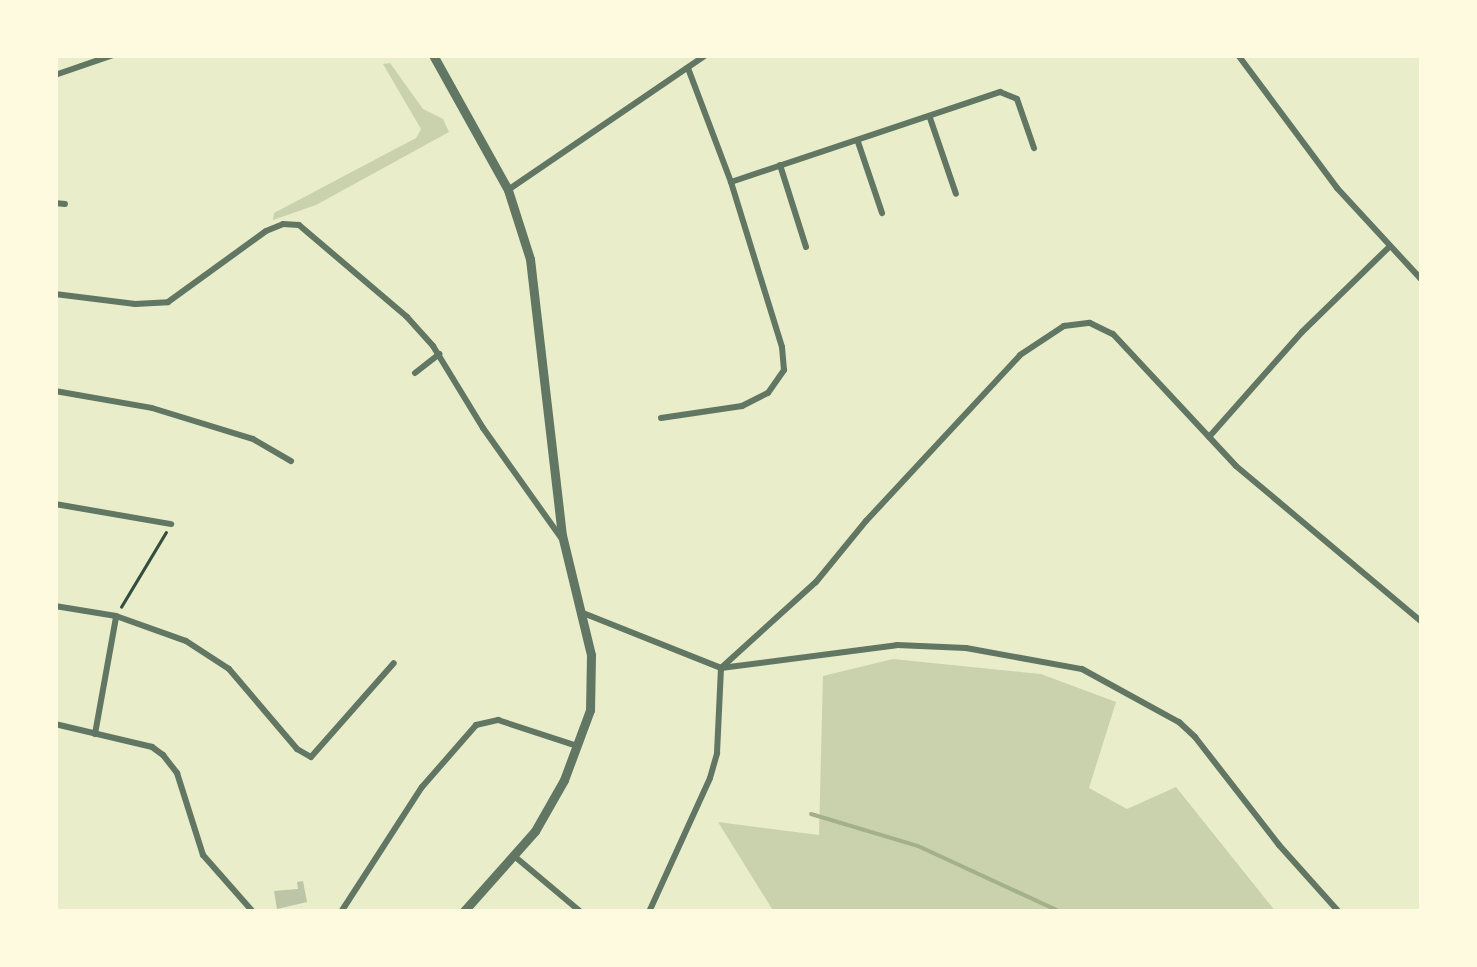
<!DOCTYPE html>
<style>
body{margin:0}
#map{position:relative;width:1477px;height:967px;overflow:hidden;background:#e9edc9;font-family:"Titillium Web",sans-serif}
div>[style]{position:absolute}
.green>*{inset:0;background:#cad2ad}
.stream>*{height:4px;margin:-2px;padding:0 2px;transform-origin:2px;border-radius:2px;background:#a3b18a}
.building>*{inset:0;background:#bcc5a7}
.path>*{height:2.5px;margin:-1.25px;padding:0 1.25px;transform-origin:1.25px;border-radius:1.25px;background:#344e41}
.minor>*{height:6px;margin:-3px;padding:0 3px;transform-origin:3px;border-radius:3px;background:#617663}
.tertiary>*{height:9px;margin:-4.5px;padding:0 4.5px;transform-origin:4.5px;border-radius:4.5px;background:#617663}
span{translate:-50% -50%;white-space:nowrap;text-align:center;line-height:1.15;-webkit-text-stroke:10px #fefae0;paint-order:stroke}
.frame{position:absolute;inset:0;border:58px solid #fefae0;pointer-events:none}
</style>
<div id="map">
<div class="green">
<i style="clip-path:polygon(390px 63px,423px 109px,443px 119px,449px 132px,316px 205px,273px 220px,274px 213px,416px 138px,421px 129px,383px 64px)"></i>
<i style="clip-path:polygon(893px 659px,1041px 674px,1116px 702px,1089px 788px,1127px 809px,1176px 787px,1276px 912px,774px 912px,718px 822px,819px 835px,823px 676px)"></i>
</div>
<div class="stream">
<i style="left:811px;top:814px;width:112px;rotate:16.7deg"></i>
<i style="left:918px;top:846px;width:157px;rotate:24.8deg"></i>
</div>
<div class="building">
<i style="clip-path:polygon(303px 881px,307px 902px,277px 909px,274px 891px,298px 889px,297px 882px)"></i>
</div>
<div class="path">
<i style="left:121px;top:607px;width:87px;rotate:-59deg"></i>
</div>
<div class="minor">
<i style="left:1238px;top:55px;width:166px;rotate:53.3deg"></i>
<i style="left:1337px;top:188px;width:125px;rotate:47.3deg"></i>
<i style="left:55px;top:75px;width:61px;rotate:-19deg"></i>
<i style="left:930px;top:118px;width:80px;rotate:71.1deg"></i>
<i style="left:858px;top:142px;width:75px;rotate:71.3deg"></i>
<i style="left:780px;top:165px;width:86px;rotate:72.4deg"></i>
<i style="left:731px;top:182px;width:284px;rotate:-18.5deg"></i>
<i style="left:1000px;top:92px;width:18px;rotate:22deg"></i>
<i style="left:1017px;top:99px;width:52px;rotate:70.9deg"></i>
<i style="left:508px;top:190px;width:240px;rotate:-34.3deg"></i>
<i style="left:55px;top:203px;width:10px;rotate:6deg"></i>
<i style="left:55px;top:294px;width:81px;rotate:7.1deg"></i>
<i style="left:135px;top:304px;width:33px;rotate:-3deg"></i>
<i style="left:168px;top:302px;width:121px;rotate:-35.9deg"></i>
<i style="left:266px;top:231px;width:18px;rotate:-22deg"></i>
<i style="left:283px;top:224px;width:16px;rotate:4deg"></i>
<i style="left:299px;top:225px;width:142px;rotate:40.4deg"></i>
<i style="left:407px;top:317px;width:39px;rotate:48deg"></i>
<i style="left:433px;top:346px;width:96px;rotate:58.6deg"></i>
<i style="left:483px;top:428px;width:136px;rotate:54.6deg"></i>
<i style="left:415px;top:373px;width:31px;rotate:-38deg"></i>
<i style="left:55px;top:391px;width:98px;rotate:9.9deg"></i>
<i style="left:152px;top:408px;width:106px;rotate:17.1deg"></i>
<i style="left:253px;top:439px;width:44px;rotate:30.1deg"></i>
<i style="left:661px;top:418px;width:82px;rotate:-8.4deg"></i>
<i style="left:742px;top:406px;width:29px;rotate:-27deg"></i>
<i style="left:768px;top:393px;width:28px;rotate:-55deg"></i>
<i style="left:784px;top:370px;width:23px;rotate:-95deg"></i>
<i style="left:782px;top:347px;width:173px;rotate:-107.2deg"></i>
<i style="left:731px;top:182px;width:122px;rotate:-110.7deg"></i>
<i style="left:1209px;top:437px;width:140px;rotate:-48.5deg"></i>
<i style="left:1302px;top:332px;width:122px;rotate:-44.3deg"></i>
<i style="left:55px;top:504px;width:118px;rotate:9.8deg"></i>
<i style="left:55px;top:606px;width:62px;rotate:9.3deg"></i>
<i style="left:116px;top:616px;width:74px;rotate:19.7deg"></i>
<i style="left:186px;top:641px;width:51px;rotate:33.1deg"></i>
<i style="left:229px;top:669px;width:105px;rotate:49.6deg"></i>
<i style="left:297px;top:749px;width:16px;rotate:30deg"></i>
<i style="left:311px;top:757px;width:125px;rotate:-48.6deg"></i>
<i style="left:583px;top:613px;width:149px;rotate:21.7deg"></i>
<i style="left:721px;top:668px;width:177px;rotate:-7.4deg"></i>
<i style="left:897px;top:645px;width:69px;rotate:2.5deg"></i>
<i style="left:966px;top:648px;width:118px;rotate:10.3deg"></i>
<i style="left:1082px;top:669px;width:111px;rotate:28.7deg"></i>
<i style="left:1179px;top:722px;width:22px;rotate:43deg"></i>
<i style="left:1195px;top:737px;width:137px;rotate:52.1deg"></i>
<i style="left:1279px;top:845px;width:90px;rotate:48.2deg"></i>
<i style="left:55px;top:724px;width:100px;rotate:13.3deg"></i>
<i style="left:152px;top:747px;width:14px;rotate:36deg"></i>
<i style="left:163px;top:755px;width:23px;rotate:52deg"></i>
<i style="left:177px;top:773px;width:86px;rotate:72.4deg"></i>
<i style="left:203px;top:855px;width:76px;rotate:48.7deg"></i>
<i style="left:95px;top:734px;width:119px;rotate:-79.8deg"></i>
<i style="left:513px;top:855px;width:89px;rotate:40deg"></i>
<i style="left:341px;top:912px;width:149px;rotate:-57.1deg"></i>
<i style="left:422px;top:787px;width:82px;rotate:-48.9deg"></i>
<i style="left:476px;top:725px;width:23px;rotate:-13deg"></i>
<i style="left:498px;top:720px;width:83px;rotate:18.2deg"></i>
<i style="left:649px;top:912px;width:147px;rotate:-65.5deg"></i>
<i style="left:710px;top:778px;width:26px;rotate:-74deg"></i>
<i style="left:717px;top:753px;width:85px;rotate:-87.3deg"></i>
<i style="left:721px;top:668px;width:128px;rotate:-42.2deg"></i>
<i style="left:816px;top:582px;width:79px;rotate:-50.7deg"></i>
<i style="left:866px;top:521px;width:226px;rotate:-47.1deg"></i>
<i style="left:1020px;top:355px;width:53px;rotate:-33.4deg"></i>
<i style="left:1064px;top:326px;width:26px;rotate:-7deg"></i>
<i style="left:1090px;top:323px;width:25px;rotate:26deg"></i>
<i style="left:1113px;top:334px;width:180px;rotate:47deg"></i>
<i style="left:1236px;top:466px;width:243px;rotate:40deg"></i>
</div>
<div class="tertiary">
<i style="left:433px;top:55px;width:154px;rotate:60.9deg"></i>
<i style="left:508px;top:190px;width:72px;rotate:72.3deg"></i>
<i style="left:530px;top:259px;width:278px;rotate:83.4deg"></i>
<i style="left:562px;top:535px;width:123px;rotate:76.4deg"></i>
<i style="left:591px;top:655px;width:55px;rotate:91deg"></i>
<i style="left:590px;top:710px;width:75px;rotate:110.4deg"></i>
<i style="left:564px;top:780px;width:59px;rotate:119.6deg"></i>
<i style="left:535px;top:831px;width:108px;rotate:131.6deg"></i>
</div>
<div class="frame"></div>
</div>
